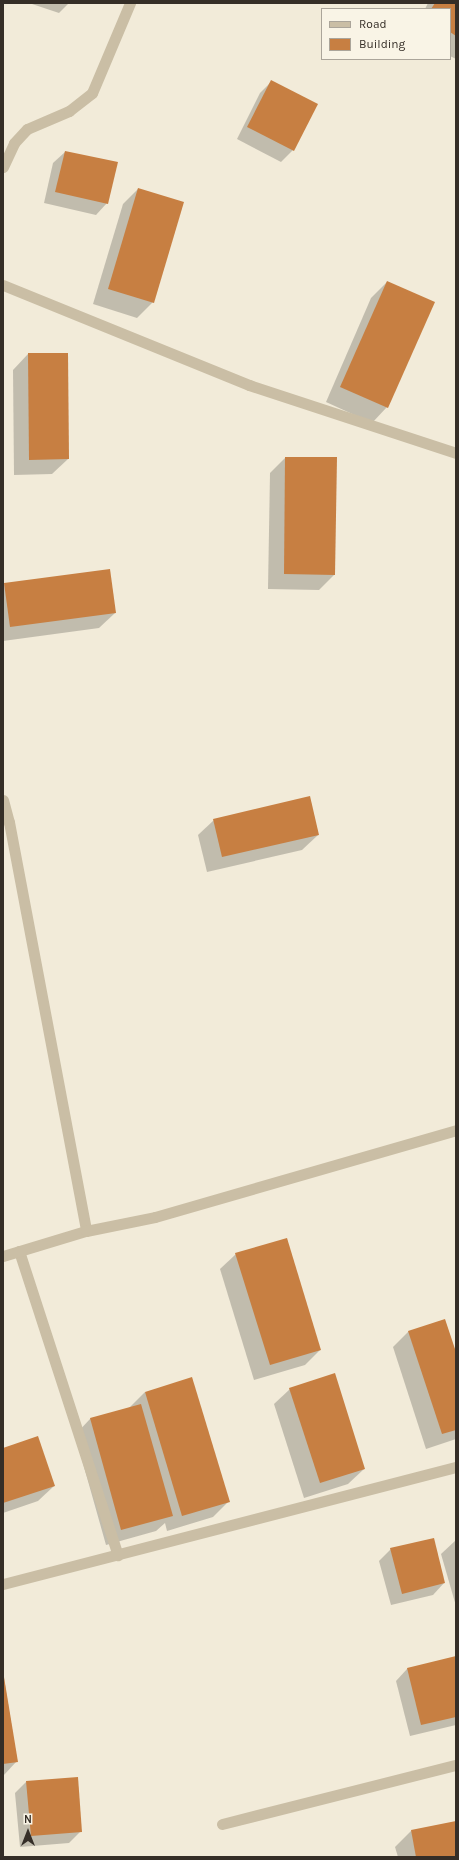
<!DOCTYPE html>
<style>
body{margin:0}
#map{position:relative;width:459px;height:1860px;overflow:hidden;background:#f2ebd9;font-family:Karla,sans-serif}
div>[style]{position:absolute}
.shadow>*{inset:0;background:#0003}
.building>*{inset:0;background:#c77f42}
.minor>*{height:11px;margin:-5.5px;padding:0 5.5px;transform-origin:5.5px;border-radius:5.5px;background:#cabea5}
span{translate:-50% -50%;white-space:nowrap;text-align:center;line-height:1.15;-webkit-text-stroke:3.5px #f9f4e6;paint-order:stroke}
.frame{position:absolute;inset:0;border:4px solid #352e27;pointer-events:none}
.legend{position:absolute;left:321px;top:8px;width:130px;height:52px;box-sizing:border-box;background:#f9f4e6;border:1px solid #aba59a;margin:0;padding:5px 7px;list-style:none;font-size:12px;color:#352e27}
.legend li{display:flex;align-items:center;gap:8px;height:20px}
.legend b{width:20px;border:1px solid #aba59a}
.north{position:absolute;left:8px;top:1812px;width:40px;height:40px;-webkit-text-stroke:3px #f9f4e6;paint-order:stroke;rotate:0deg;font-size:11px;font-weight:700;line-height:16px;text-align:center;color:#352e27}
.north::after{content:'';display:block;margin:auto;width:14px;height:18px;background:#352e27;clip-path:polygon(50% 0,100% 100%,50% 72%,0 100%)}
</style>
<div id="map">
<div class="shadow">
<i style="clip-path:polygon(29px 3px,69px 3px,59px 13px)"></i>
<i style="clip-path:polygon(428px 3px,456px 3px,456px 59px,450px 56px,450px 9px,425px 9px)"></i>
<i style="clip-path:polygon(271px 82px,316px 105px,293px 150px,281px 162px,237px 139px,260px 93px)"></i>
<i style="clip-path:polygon(65px 152px,107px 203px,96px 215px,44px 203px,53px 163px)"></i>
<i style="clip-path:polygon(138px 189px,153px 302px,137px 318px,93px 304px,123px 204px)"></i>
<i style="clip-path:polygon(387px 282px,387px 407px,372px 423px,326px 402px,371px 298px)"></i>
<i style="clip-path:polygon(28px 354px,68px 459px,52px 474px,14px 475px,13px 370px)"></i>
<i style="clip-path:polygon(285px 458px,334px 575px,319px 590px,268px 589px,270px 473px)"></i>
<i style="clip-path:polygon(5px 584px,115px 613px,99px 628px,3px 641px,3px 586px)"></i>
<i style="clip-path:polygon(214px 820px,318px 835px,302px 850px,207px 872px,198px 835px)"></i>
<i style="clip-path:polygon(236px 1254px,320px 1350px,305px 1365px,254px 1380px,220px 1269px)"></i>
<i style="clip-path:polygon(444px 1320px,456px 1355px,456px 1439px,426px 1449px,393px 1347px,408px 1332px)"></i>
<i style="clip-path:polygon(290px 1389px,364px 1469px,348px 1484px,304px 1498px,274px 1404px)"></i>
<i style="clip-path:polygon(145px 1392px,229px 1501px,213px 1517px,167px 1531px,165px 1523px,156px 1531px,106px 1545px,75px 1435px,90px 1419px,129px 1408px)"></i>
<i style="clip-path:polygon(3px 1449px,54px 1486px,38px 1501px,3px 1513px)"></i>
<i style="clip-path:polygon(456px 1540px,456px 1606px,441px 1554px)"></i>
<i style="clip-path:polygon(391px 1549px,444px 1583px,433px 1595px,391px 1605px,379px 1561px)"></i>
<i style="clip-path:polygon(456px 1657px,456px 1725px,410px 1736px,396px 1681px,407px 1669px)"></i>
<i style="clip-path:polygon(3px 1672px,17px 1761px,3px 1776px)"></i>
<i style="clip-path:polygon(26px 1782px,81px 1831px,69px 1843px,20px 1847px,15px 1793px)"></i>
<i style="clip-path:polygon(456px 1822px,456px 1857px,398px 1857px,395px 1847px,411px 1831px)"></i>
</div>
<div class="building">
<i style="clip-path:polygon(435px 3px,456px 3px,456px 36px,450px 32px,450px 9px,431px 9px)"></i>
<i style="clip-path:polygon(271px 80px,318px 104px,294px 151px,247px 127px)"></i>
<i style="clip-path:polygon(65px 151px,118px 162px,108px 204px,55px 192px)"></i>
<i style="clip-path:polygon(138px 188px,184px 202px,154px 303px,108px 289px)"></i>
<i style="clip-path:polygon(387px 281px,435px 302px,388px 408px,340px 387px)"></i>
<i style="clip-path:polygon(28px 353px,68px 353px,69px 459px,29px 460px)"></i>
<i style="clip-path:polygon(285px 457px,337px 457px,335px 575px,284px 574px)"></i>
<i style="clip-path:polygon(110px 569px,116px 613px,10px 627px,4px 583px)"></i>
<i style="clip-path:polygon(310px 796px,319px 835px,222px 857px,213px 819px)"></i>
<i style="clip-path:polygon(287px 1238px,321px 1350px,270px 1365px,235px 1253px)"></i>
<i style="clip-path:polygon(445px 1319px,456px 1352px,456px 1430px,442px 1434px,408px 1331px)"></i>
<i style="clip-path:polygon(335px 1373px,365px 1469px,320px 1483px,289px 1388px)"></i>
<i style="clip-path:polygon(192px 1377px,230px 1502px,182px 1516px,145px 1392px)"></i>
<i style="clip-path:polygon(141px 1404px,173px 1516px,121px 1530px,90px 1418px)"></i>
<i style="clip-path:polygon(38px 1436px,55px 1486px,3px 1503px,3px 1448px)"></i>
<i style="clip-path:polygon(434px 1538px,445px 1583px,402px 1594px,390px 1548px)"></i>
<i style="clip-path:polygon(456px 1656px,456px 1717px,421px 1725px,407px 1668px)"></i>
<i style="clip-path:polygon(3px 1671px,18px 1762px,3px 1764px)"></i>
<i style="clip-path:polygon(78px 1777px,82px 1832px,31px 1836px,26px 1781px)"></i>
<i style="clip-path:polygon(456px 1821px,456px 1857px,416px 1857px,411px 1830px)"></i>
</div>
<div class="minor">
<i style="left:3px;top:167px;width:26px;rotate:-65deg"></i>
<i style="left:14px;top:143px;width:19px;rotate:-47deg"></i>
<i style="left:27px;top:129px;width:46px;rotate:-23.2deg"></i>
<i style="left:69px;top:111px;width:29px;rotate:-38deg"></i>
<i style="left:92px;top:93px;width:98px;rotate:-67.1deg"></i>
<i style="left:3px;top:285px;width:266px;rotate:22.1deg"></i>
<i style="left:249px;top:385px;width:218px;rotate:18.2deg"></i>
<i style="left:3px;top:800px;width:23px;rotate:75deg"></i>
<i style="left:9px;top:822px;width:416px;rotate:79.3deg"></i>
<i style="left:19px;top:1251px;width:320px;rotate:72deg"></i>
<i style="left:3px;top:1256px;width:87px;rotate:-16.8deg"></i>
<i style="left:86px;top:1231px;width:70px;rotate:-11.5deg"></i>
<i style="left:155px;top:1217px;width:313px;rotate:-16.1deg"></i>
<i style="left:3px;top:1584px;width:468px;rotate:-14.5deg"></i>
<i style="left:222px;top:1824px;width:241px;rotate:-14.2deg"></i>
</div>
<div class="frame"></div>
<ul class="legend">
<li><b style="height:5px;background:#cabea5"></b>Road</li>
<li><b style="height:11px;background:#c77f42"></b>Building</li>
</ul>
<div class="north">N</div>
</div>
